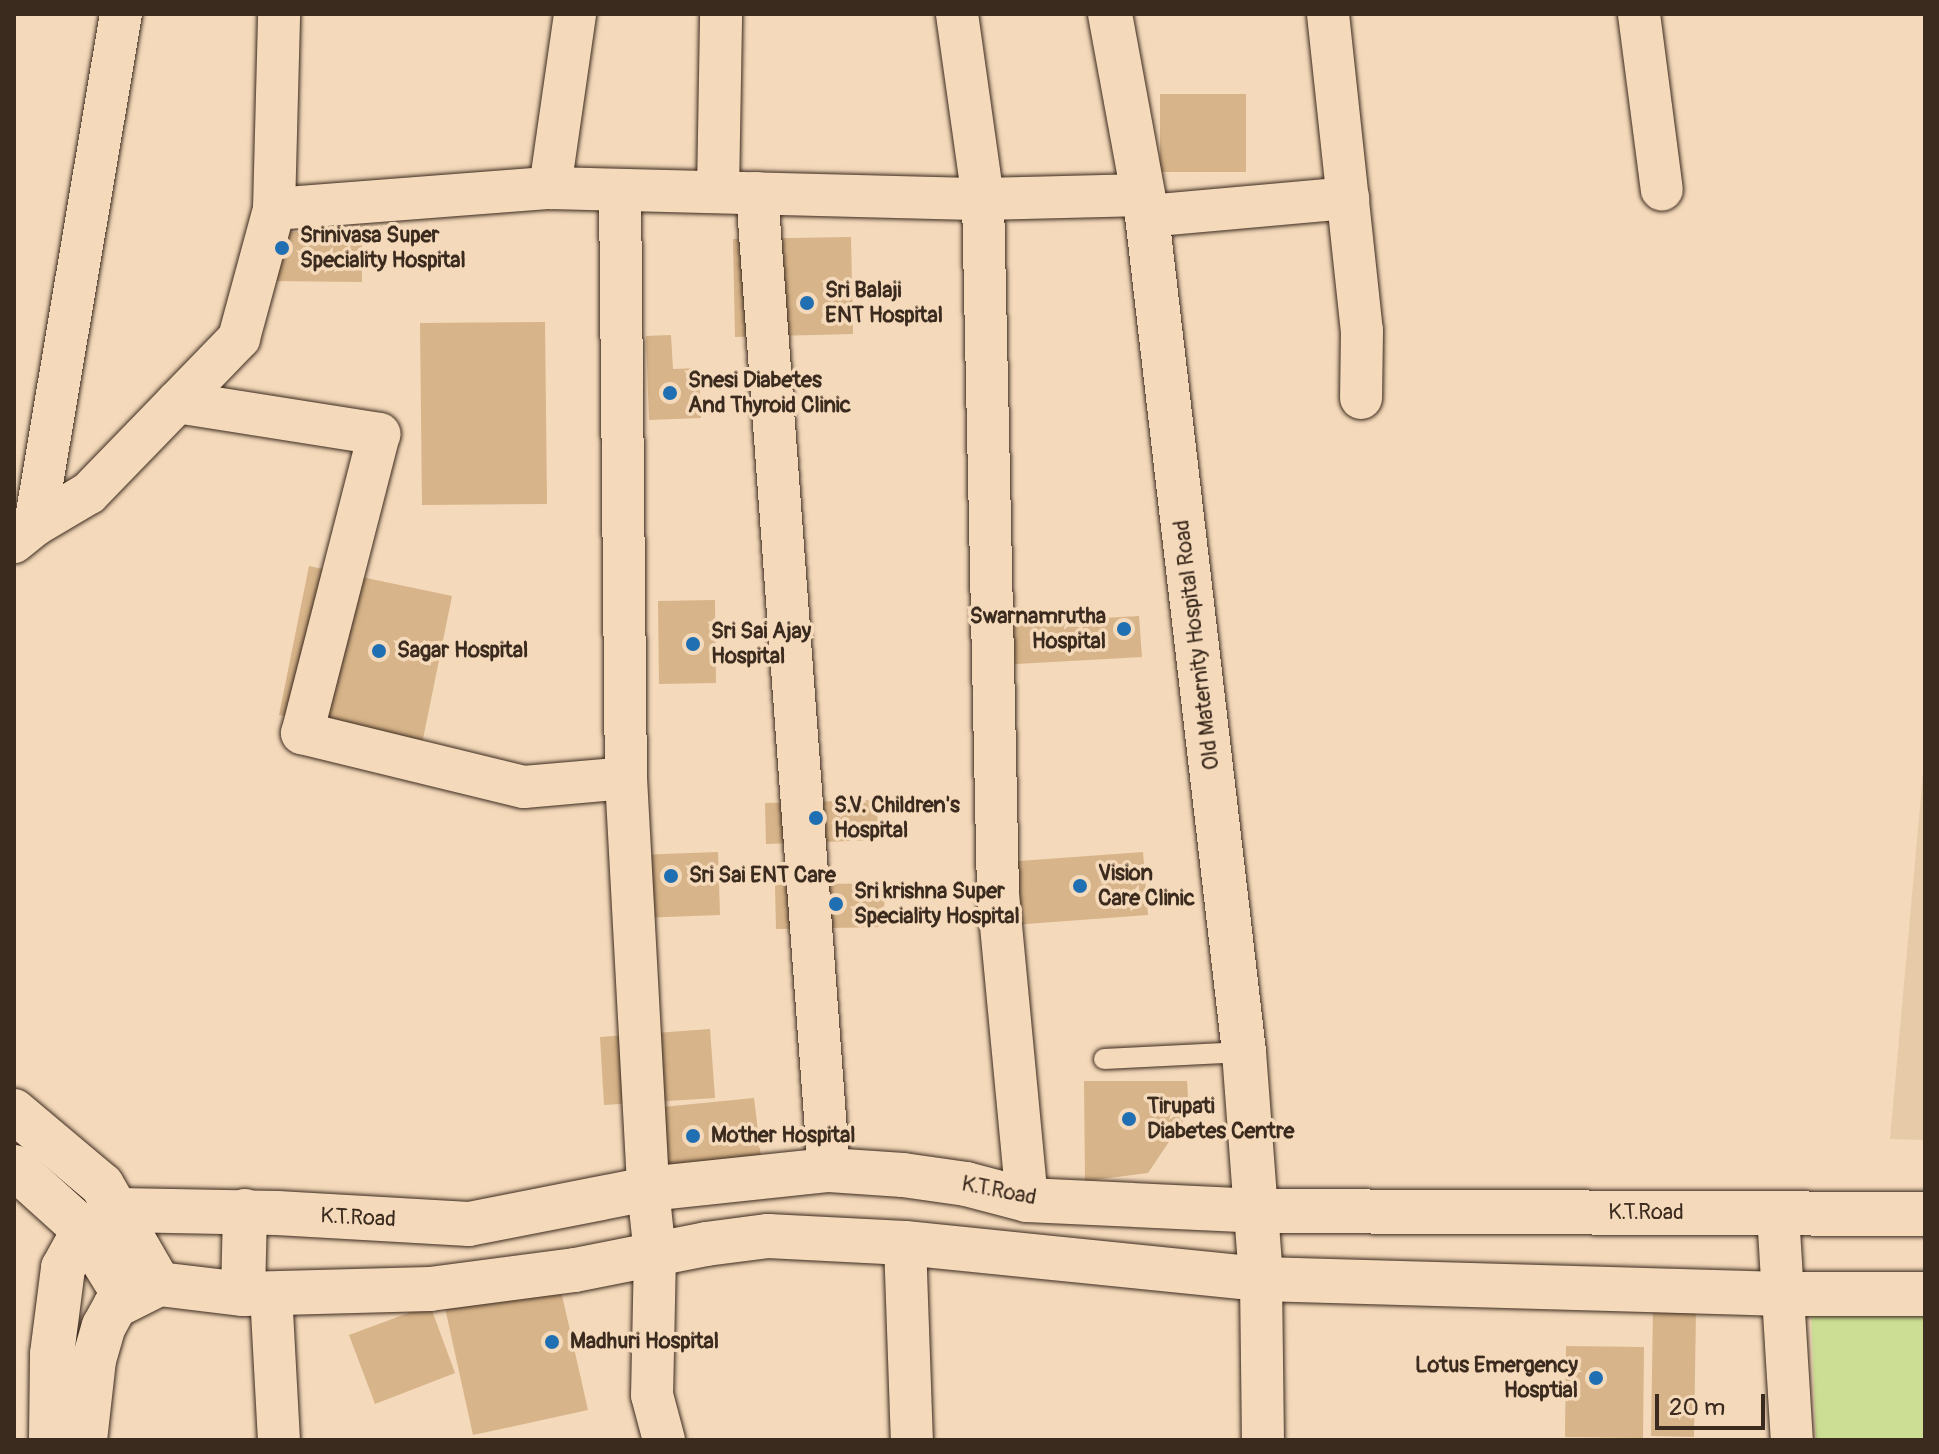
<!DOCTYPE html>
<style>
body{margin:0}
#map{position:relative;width:1939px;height:1454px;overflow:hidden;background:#f4d9ba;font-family:Pangolin,sans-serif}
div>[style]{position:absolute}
.built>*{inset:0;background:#e7cba8}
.green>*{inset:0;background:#cbde93}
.building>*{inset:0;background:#d7b489}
.roads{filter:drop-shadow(0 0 2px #3b2a1e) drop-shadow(0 0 2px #3b2a1e)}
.lane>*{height:20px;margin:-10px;padding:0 10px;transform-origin:10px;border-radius:10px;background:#f4d9ba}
.street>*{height:42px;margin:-21px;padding:0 21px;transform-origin:21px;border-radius:21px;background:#f4d9ba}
.secondary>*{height:44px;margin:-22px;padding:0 22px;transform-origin:22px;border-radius:22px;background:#f4d9ba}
.dots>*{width:22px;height:22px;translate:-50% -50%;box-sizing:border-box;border:4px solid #f4d9ba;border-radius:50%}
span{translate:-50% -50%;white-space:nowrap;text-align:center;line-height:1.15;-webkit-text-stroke:7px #f4d9ba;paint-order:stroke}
.poi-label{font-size:22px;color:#3b2a1e;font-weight:700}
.left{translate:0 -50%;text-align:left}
.right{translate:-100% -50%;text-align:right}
.street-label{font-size:22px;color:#3b2a1e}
.frame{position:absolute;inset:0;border:16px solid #3b2a1e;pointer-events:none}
.scale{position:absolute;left:1655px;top:1394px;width:110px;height:36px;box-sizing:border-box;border:4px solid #3b2a1e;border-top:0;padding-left:10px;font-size:24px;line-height:28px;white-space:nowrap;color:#3b2a1e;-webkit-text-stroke:6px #f4d9ba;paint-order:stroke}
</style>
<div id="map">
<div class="built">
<i style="clip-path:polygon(1925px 751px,1925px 1140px,1890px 1139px)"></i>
</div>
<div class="green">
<i style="clip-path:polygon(1811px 1314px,1925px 1314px,1925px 1440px,1816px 1440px)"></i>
</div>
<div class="building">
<i style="clip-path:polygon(1160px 94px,1246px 94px,1246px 172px,1160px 172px)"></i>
<i style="clip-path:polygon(269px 232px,362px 233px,362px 282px,268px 281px)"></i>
<i style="clip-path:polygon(851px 237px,853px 334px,735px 337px,733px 239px)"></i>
<i style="clip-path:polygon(545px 322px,547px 504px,422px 505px,420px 323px)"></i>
<i style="clip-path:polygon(671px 335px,673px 369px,699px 368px,701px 418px,649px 420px,646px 336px)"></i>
<i style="clip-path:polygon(309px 566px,452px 596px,422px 744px,279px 715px)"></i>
<i style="clip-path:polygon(715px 600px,716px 683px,659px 684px,658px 601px)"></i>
<i style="clip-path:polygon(1139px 616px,1142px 657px,1015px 664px,1013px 623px)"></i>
<i style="clip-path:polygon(877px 800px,878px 840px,766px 844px,765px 803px)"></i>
<i style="clip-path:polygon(718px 852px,720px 915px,639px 918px,637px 855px)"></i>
<i style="clip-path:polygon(1143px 852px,1148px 915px,1011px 925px,1007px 862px)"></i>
<i style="clip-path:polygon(884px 883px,885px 927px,776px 929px,775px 885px)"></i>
<i style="clip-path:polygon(710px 1029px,715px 1098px,604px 1105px,600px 1037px)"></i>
<i style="clip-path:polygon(1084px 1081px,1187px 1081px,1189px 1112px,1148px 1173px,1085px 1181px)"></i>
<i style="clip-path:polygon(754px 1098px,761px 1156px,658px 1167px,652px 1108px)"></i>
<i style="clip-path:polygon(559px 1282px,588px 1410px,473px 1435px,445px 1308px)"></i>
<i style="clip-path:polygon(430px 1305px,455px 1373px,375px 1404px,349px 1335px)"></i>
<i style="clip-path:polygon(1653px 1308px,1696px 1309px,1694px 1437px,1651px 1436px)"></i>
<i style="clip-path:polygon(1566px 1346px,1644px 1347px,1643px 1438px,1565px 1437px)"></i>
</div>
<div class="roads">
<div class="lane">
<i style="left:1104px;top:1059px;width:140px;rotate:-2.9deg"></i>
</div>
<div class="street">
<i style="left:957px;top:14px;width:187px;rotate:82deg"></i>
<i style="left:983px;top:199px;width:695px;rotate:88.76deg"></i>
<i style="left:998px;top:894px;width:307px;rotate:84.6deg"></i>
<i style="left:1328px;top:14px;width:318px;rotate:83.9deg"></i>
<i style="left:1362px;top:330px;width:68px;rotate:90.8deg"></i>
<i style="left:1639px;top:14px;width:177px;rotate:82.6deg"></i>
<i style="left:550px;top:188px;width:176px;rotate:-81.8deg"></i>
<i style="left:620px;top:190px;width:588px;rotate:89.42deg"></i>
<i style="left:626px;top:778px;width:412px;rotate:86.9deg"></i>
<i style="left:648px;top:1189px;width:65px;rotate:83.9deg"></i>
<i style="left:655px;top:1254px;width:141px;rotate:91.2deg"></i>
<i style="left:652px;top:1395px;width:47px;rotate:75.1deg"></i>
<i style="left:718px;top:192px;width:178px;rotate:-89deg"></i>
<i style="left:757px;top:193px;width:980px;rotate:85.79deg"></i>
<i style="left:274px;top:209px;width:195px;rotate:-88.5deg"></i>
<i style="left:1147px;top:216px;width:202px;rotate:-5.1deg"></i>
<i style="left:177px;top:402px;width:205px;rotate:9deg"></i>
<i style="left:379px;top:434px;width:309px;rotate:104.4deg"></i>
<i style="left:302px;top:733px;width:228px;rotate:13.7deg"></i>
<i style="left:524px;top:787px;width:102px;rotate:-5deg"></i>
<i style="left:35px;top:525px;width:518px;rotate:-80.45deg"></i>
<i style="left:14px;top:542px;width:27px;rotate:-39deg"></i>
<i style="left:35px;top:525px;width:63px;rotate:-30.7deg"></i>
<i style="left:89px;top:493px;width:216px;rotate:-45.9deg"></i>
<i style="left:239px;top:338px;width:134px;rotate:-74.8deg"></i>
<i style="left:274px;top:209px;width:277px;rotate:-4.4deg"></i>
<i style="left:550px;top:188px;width:433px;rotate:1.5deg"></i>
<i style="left:983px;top:199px;width:161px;rotate:-1.4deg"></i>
<i style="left:1778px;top:1214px;width:226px;rotate:86.5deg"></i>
<i style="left:905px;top:1243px;width:197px;rotate:88deg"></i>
<i style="left:1261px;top:1279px;width:161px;rotate:89.3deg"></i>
<i style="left:271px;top:1293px;width:147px;rotate:86.9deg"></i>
</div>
<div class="secondary">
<i style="left:1110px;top:14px;width:205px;rotate:79.6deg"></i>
<i style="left:1147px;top:216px;width:842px;rotate:83.38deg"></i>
<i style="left:1244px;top:1052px;width:228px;rotate:85.7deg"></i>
<i style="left:14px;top:1111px;width:115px;rotate:40.1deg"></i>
<i style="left:102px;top:1185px;width:114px;rotate:60.1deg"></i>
<i style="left:14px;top:1167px;width:94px;rotate:42deg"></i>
<i style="left:84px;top:1230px;width:80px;rotate:58.3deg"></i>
<i style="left:243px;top:1294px;width:83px;rotate:-88.6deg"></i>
<i style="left:51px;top:1440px;width:86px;rotate:-89.3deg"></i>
<i style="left:52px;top:1354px;width:87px;rotate:-82.7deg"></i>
<i style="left:63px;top:1268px;width:43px;rotate:-61.1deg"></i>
<i style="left:84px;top:1230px;width:40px;rotate:-29.7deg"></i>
<i style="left:119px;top:1210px;width:158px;rotate:1.1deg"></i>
<i style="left:277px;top:1213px;width:192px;rotate:3.3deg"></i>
<i style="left:469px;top:1224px;width:182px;rotate:-11.1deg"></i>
<i style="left:648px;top:1189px;width:182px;rotate:-6deg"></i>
<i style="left:829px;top:1170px;width:74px;rotate:3.9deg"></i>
<i style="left:903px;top:1175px;width:64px;rotate:8.1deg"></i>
<i style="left:966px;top:1184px;width:63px;rotate:14.7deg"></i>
<i style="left:1027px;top:1200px;width:231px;rotate:2.7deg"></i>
<i style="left:1258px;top:1211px;width:667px;rotate:0.26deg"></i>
<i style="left:85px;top:1440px;width:81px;rotate:-83.6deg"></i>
<i style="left:94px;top:1360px;width:35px;rotate:-74deg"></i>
<i style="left:104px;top:1326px;width:23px;rotate:-61deg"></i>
<i style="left:115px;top:1306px;width:49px;rotate:-26.6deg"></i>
<i style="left:159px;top:1284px;width:85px;rotate:6.8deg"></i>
<i style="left:243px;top:1294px;width:187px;rotate:-1.5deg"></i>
<i style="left:430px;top:1289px;width:146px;rotate:-7.5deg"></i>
<i style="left:575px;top:1270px;width:134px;rotate:-11.2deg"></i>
<i style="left:706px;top:1244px;width:63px;rotate:-7.4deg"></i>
<i style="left:768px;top:1236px;width:137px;rotate:2.9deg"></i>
<i style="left:905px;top:1243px;width:358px;rotate:5.8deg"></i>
<i style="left:1261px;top:1279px;width:522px;rotate:1.65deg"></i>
<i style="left:1783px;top:1294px;width:142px"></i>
</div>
</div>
<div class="dots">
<i style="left:282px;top:248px;background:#1f6fb2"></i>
<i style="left:807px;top:303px;background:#1f6fb2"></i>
<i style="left:670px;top:393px;background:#1f6fb2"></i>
<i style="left:1124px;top:629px;background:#1f6fb2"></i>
<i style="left:693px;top:644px;background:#1f6fb2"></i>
<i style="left:379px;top:651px;background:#1f6fb2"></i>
<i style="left:816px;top:818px;background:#1f6fb2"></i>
<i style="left:671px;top:876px;background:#1f6fb2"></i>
<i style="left:1080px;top:886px;background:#1f6fb2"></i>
<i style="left:836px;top:904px;background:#1f6fb2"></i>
<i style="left:1129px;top:1119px;background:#1f6fb2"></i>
<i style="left:693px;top:1136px;background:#1f6fb2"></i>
<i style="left:552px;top:1342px;background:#1f6fb2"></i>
<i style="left:1596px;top:1378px;background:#1f6fb2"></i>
</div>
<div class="poi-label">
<span class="left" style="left:300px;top:248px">Srinivasa Super<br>Speciality Hospital</span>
<span class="left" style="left:825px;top:303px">Sri Balaji<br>ENT Hospital</span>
<span class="left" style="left:688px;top:393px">Snesi Diabetes<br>And Thyroid Clinic</span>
<span class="right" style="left:1106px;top:629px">Swarnamrutha<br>Hospital</span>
<span class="left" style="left:711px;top:644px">Sri Sai Ajay<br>Hospital</span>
<span class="left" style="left:397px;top:651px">Sagar Hospital</span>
<span class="left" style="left:834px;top:818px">S.V. Children's<br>Hospital</span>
<span class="left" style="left:1098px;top:886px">Vision<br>Care Clinic</span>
<span class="left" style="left:689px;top:876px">Sri Sai ENT Care</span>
<span class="left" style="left:854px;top:904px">Sri krishna Super<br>Speciality Hospital</span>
<span class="left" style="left:1147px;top:1119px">Tirupati<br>Diabetes Centre</span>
<span class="left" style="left:711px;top:1136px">Mother Hospital</span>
<span class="left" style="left:570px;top:1342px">Madhuri Hospital</span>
<span class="right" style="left:1578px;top:1378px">Lotus Emergency<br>Hosptial</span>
</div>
<div class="street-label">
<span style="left:1197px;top:645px;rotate:-97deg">Old Maternity Hospital Road</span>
<span style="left:999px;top:1191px;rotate:11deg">K.T.Road</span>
<span style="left:1646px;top:1213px">K.T.Road</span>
<span style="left:358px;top:1218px;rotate:3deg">K.T.Road</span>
</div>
<div class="frame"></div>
<div class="scale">20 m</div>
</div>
